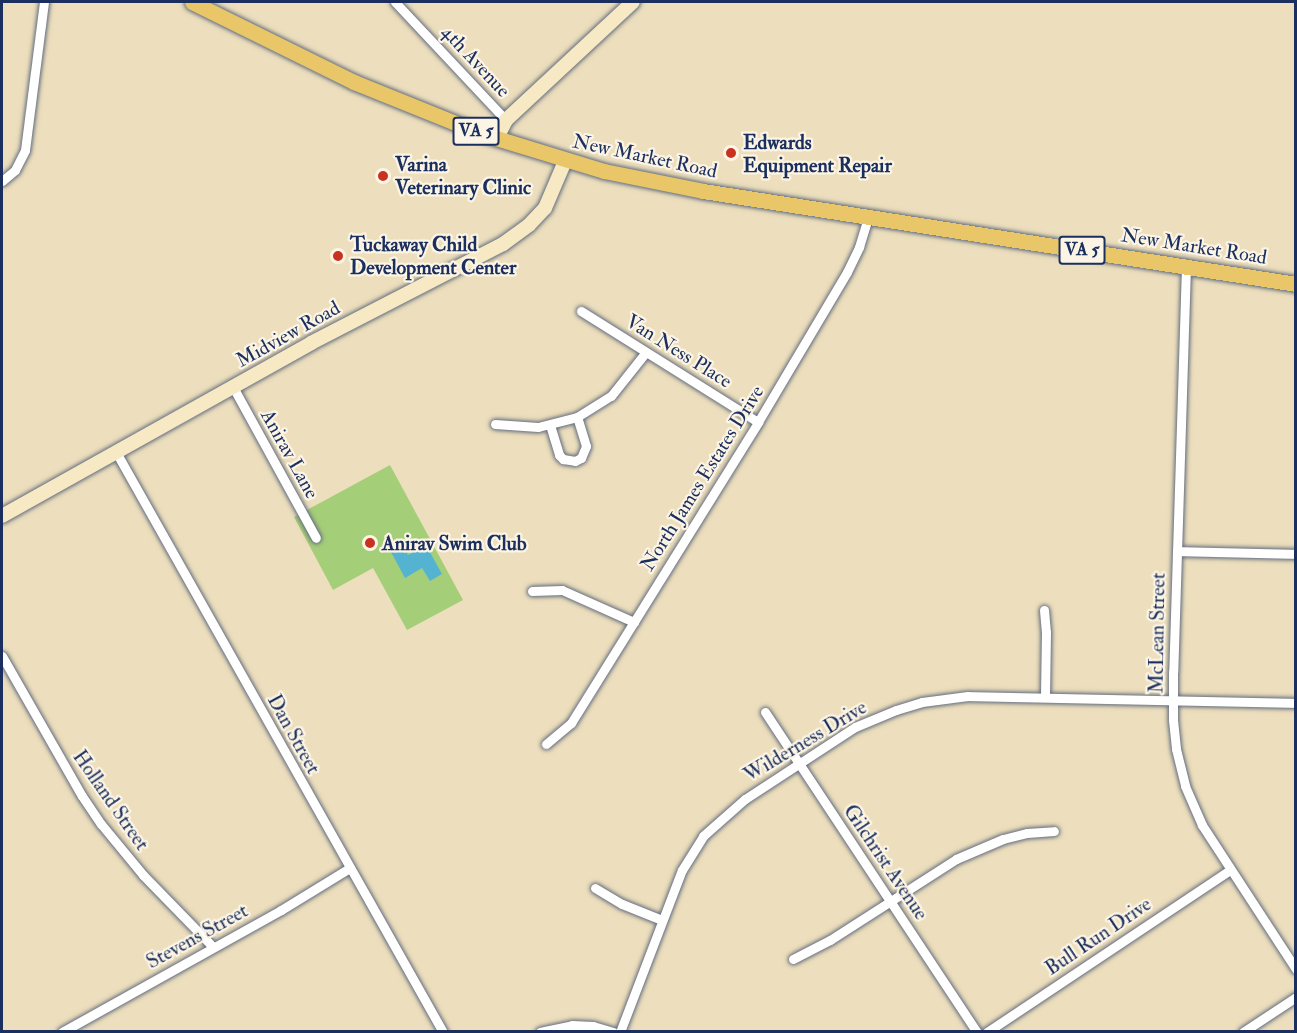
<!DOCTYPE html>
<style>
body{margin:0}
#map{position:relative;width:1297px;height:1033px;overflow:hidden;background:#eddfbd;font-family:"IM FELL Double Pica",serif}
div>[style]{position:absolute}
.green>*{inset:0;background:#a5ce79}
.water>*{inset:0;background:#53b3d1}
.roads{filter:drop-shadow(0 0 2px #646d7f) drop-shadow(0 0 2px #646d7f)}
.street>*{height:9px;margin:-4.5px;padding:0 4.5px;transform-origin:4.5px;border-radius:4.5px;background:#fff}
.secondary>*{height:14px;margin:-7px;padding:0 7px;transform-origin:7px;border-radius:7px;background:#f6e9c3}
.primary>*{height:15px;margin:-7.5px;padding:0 7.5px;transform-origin:7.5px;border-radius:7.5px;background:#e9c769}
.dots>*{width:16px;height:16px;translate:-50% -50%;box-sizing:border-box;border:3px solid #fcf5e5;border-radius:50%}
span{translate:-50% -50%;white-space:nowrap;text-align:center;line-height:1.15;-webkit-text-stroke:4.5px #fcf5e5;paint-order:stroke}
.shield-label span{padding:2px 4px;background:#fcf5e5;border:2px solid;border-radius:4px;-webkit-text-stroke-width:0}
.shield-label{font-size:18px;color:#1b2f5e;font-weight:700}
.street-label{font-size:20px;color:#1b2f5e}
.poi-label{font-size:20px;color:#1b2f5e;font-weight:700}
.left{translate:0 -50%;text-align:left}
.frame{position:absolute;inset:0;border:3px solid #1b2f5e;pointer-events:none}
</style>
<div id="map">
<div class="green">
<i style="clip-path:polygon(390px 465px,463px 600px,407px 630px,373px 568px,333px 590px,294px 517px)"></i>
</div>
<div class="water">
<i style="clip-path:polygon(426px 545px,442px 574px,430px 581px,422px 568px,405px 578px,391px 552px,403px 546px,408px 555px)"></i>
</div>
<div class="roads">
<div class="street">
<i style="left:395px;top:2px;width:162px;rotate:46.8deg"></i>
<i style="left:2px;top:181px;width:17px;rotate:-40deg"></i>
<i style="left:15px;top:170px;width:22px;rotate:-63deg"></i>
<i style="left:25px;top:150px;width:149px;rotate:-82.7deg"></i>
<i style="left:1186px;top:266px;width:406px;rotate:91.8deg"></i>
<i style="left:1173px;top:672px;width:48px;rotate:90deg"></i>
<i style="left:1173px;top:720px;width:29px;rotate:84deg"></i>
<i style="left:1176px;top:749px;width:38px;rotate:76deg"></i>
<i style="left:1185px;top:786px;width:43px;rotate:66.4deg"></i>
<i style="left:1202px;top:825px;width:172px;rotate:56.9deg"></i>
<i style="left:581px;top:311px;width:209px;rotate:32.1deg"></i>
<i style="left:233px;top:387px;width:172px;rotate:61.2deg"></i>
<i style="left:495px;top:424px;width:43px;rotate:4deg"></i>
<i style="left:538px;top:427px;width:40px;rotate:-14.4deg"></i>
<i style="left:577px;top:417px;width:40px;rotate:-32deg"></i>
<i style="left:611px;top:396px;width:56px;rotate:-51.5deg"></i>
<i style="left:550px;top:425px;width:31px;rotate:73deg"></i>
<i style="left:559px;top:455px;width:6px;rotate:45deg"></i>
<i style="left:563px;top:459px;width:12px;rotate:9deg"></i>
<i style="left:575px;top:461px;width:7px;rotate:-27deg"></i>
<i style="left:581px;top:458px;width:13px;rotate:-67deg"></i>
<i style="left:586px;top:446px;width:30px;rotate:-107deg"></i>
<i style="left:116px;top:452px;width:666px;rotate:60.59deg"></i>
<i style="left:1177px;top:551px;width:119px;rotate:1.4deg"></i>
<i style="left:532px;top:591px;width:30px;rotate:-2deg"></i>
<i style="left:562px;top:590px;width:79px;rotate:24deg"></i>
<i style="left:1044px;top:610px;width:22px;rotate:85deg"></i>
<i style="left:1046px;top:632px;width:64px;rotate:90.9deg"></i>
<i style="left:2px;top:656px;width:161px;rotate:60.3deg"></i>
<i style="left:82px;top:796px;width:34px;rotate:56deg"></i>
<i style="left:101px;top:824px;width:66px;rotate:50.5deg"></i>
<i style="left:143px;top:875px;width:100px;rotate:45.8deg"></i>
<i style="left:765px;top:712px;width:384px;rotate:56.5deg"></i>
<i style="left:546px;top:744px;width:33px;rotate:-40deg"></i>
<i style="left:571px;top:723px;width:354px;rotate:-58.1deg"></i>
<i style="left:758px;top:422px;width:174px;rotate:-59.3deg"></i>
<i style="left:847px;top:272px;width:28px;rotate:-64deg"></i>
<i style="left:859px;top:247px;width:31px;rotate:-73deg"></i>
<i style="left:595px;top:888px;width:31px;rotate:31deg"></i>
<i style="left:622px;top:904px;width:43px;rotate:21.8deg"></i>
<i style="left:793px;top:959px;width:42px;rotate:-27.2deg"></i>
<i style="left:830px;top:940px;width:150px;rotate:-32.7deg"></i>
<i style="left:956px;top:859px;width:51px;rotate:-23.1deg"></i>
<i style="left:1003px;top:839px;width:25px;rotate:-14deg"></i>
<i style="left:1027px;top:833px;width:27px;rotate:-4deg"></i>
<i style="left:62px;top:1032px;width:251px;rotate:-29.1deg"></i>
<i style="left:281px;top:910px;width:79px;rotate:-31.5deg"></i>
<i style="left:540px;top:1032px;width:33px;rotate:-12deg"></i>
<i style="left:572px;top:1025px;width:21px;rotate:3deg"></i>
<i style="left:593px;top:1026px;width:21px;rotate:17deg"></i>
<i style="left:620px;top:1032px;width:173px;rotate:-69.1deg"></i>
<i style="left:682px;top:870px;width:40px;rotate:-58deg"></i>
<i style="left:703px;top:836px;width:56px;rotate:-41.4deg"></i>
<i style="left:745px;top:799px;width:131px;rotate:-33.2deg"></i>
<i style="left:855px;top:727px;width:44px;rotate:-22.5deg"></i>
<i style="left:896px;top:710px;width:27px;rotate:-17deg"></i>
<i style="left:922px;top:702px;width:46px;rotate:-7.4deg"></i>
<i style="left:968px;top:696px;width:328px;rotate:1.2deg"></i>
<i style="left:987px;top:1032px;width:292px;rotate:-33.7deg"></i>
<i style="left:1243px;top:1032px;width:64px;rotate:-33.4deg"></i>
</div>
<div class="secondary">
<i style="left:497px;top:138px;width:20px;rotate:-63deg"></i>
<i style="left:506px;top:120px;width:173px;rotate:-42.9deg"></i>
<i style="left:2px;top:516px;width:354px;rotate:-29.2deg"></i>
<i style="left:311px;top:343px;width:216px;rotate:-27.3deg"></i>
<i style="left:503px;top:244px;width:32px;rotate:-36deg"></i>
<i style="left:529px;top:225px;width:23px;rotate:-47deg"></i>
<i style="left:545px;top:208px;width:51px;rotate:-66.9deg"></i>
</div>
<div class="primary">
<i style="left:192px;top:2px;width:181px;rotate:26.3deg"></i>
<i style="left:354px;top:82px;width:139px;rotate:22deg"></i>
<i style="left:483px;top:134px;width:127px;rotate:17deg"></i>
<i style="left:604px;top:171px;width:101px;rotate:11.4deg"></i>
<i style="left:703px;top:191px;width:600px;rotate:8.91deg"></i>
</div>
</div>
<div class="dots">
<i style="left:731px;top:153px;background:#c8321e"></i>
<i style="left:383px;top:176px;background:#c8321e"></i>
<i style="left:338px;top:256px;background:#c8321e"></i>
<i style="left:370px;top:543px;background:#c8321e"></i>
</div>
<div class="shield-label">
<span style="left:476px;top:131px">VA 5</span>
<span style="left:1082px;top:250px">VA 5</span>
</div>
<div class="street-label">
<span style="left:476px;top:61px;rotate:47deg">4th Avenue</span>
<span style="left:645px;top:156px;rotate:12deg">New Market Road</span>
<span style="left:1194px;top:246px;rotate:9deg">New Market Road</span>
<span style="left:288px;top:334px;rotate:-29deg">Midview Road</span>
<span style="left:679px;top:351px;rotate:32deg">Van Ness Place</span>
<span style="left:290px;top:454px;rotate:61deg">Anirav Lane</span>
<span style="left:702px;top:478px;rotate:-58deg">North James Estates Drive</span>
<span style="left:1157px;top:633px;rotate:-89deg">McLean Street</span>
<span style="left:294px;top:734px;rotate:61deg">Dan Street</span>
<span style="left:805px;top:741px;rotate:-31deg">Wilderness Drive</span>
<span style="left:111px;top:800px;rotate:55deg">Holland Street</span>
<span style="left:886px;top:862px;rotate:56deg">Gilchrist Avenue</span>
<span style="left:197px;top:936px;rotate:-29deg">Stevens Street</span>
<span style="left:1098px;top:936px;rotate:-34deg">Bull Run Drive</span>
</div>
<div class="poi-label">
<span class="left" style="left:743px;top:154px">Edwards<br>Equipment Repair</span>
<span class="left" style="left:395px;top:176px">Varina<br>Veterinary Clinic</span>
<span class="left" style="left:350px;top:256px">Tuckaway Child<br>Development Center</span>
<span class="left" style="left:382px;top:543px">Anirav Swim Club</span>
</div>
<div class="frame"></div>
</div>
